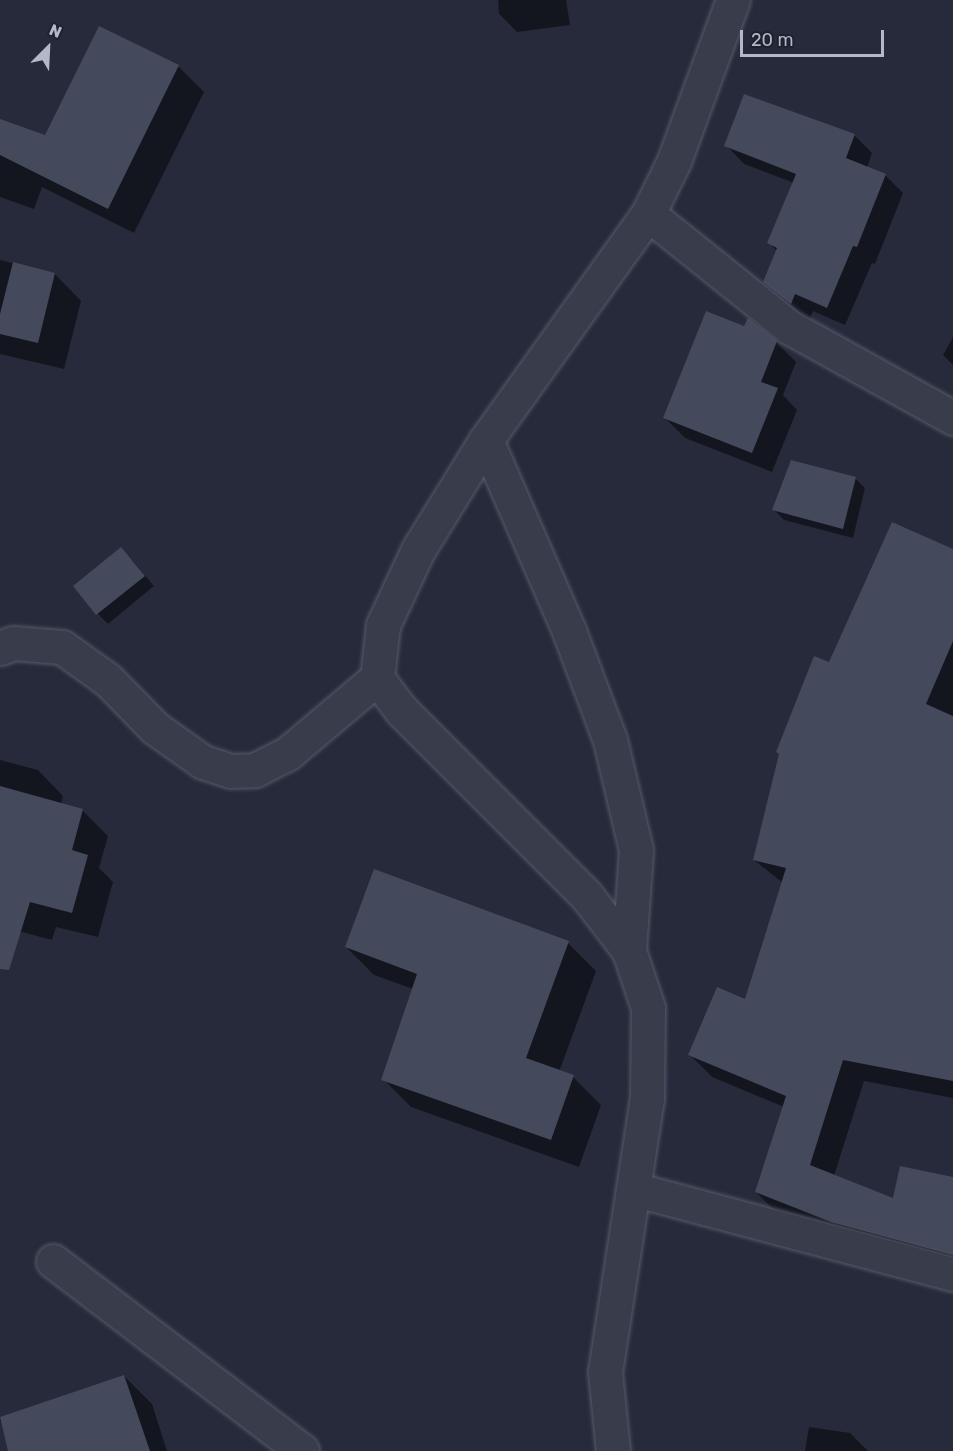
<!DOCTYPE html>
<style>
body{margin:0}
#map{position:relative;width:953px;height:1451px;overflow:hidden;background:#262a3b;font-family:Rubik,sans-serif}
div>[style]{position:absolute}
.shadow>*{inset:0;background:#0007}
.building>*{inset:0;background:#45495c}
.roads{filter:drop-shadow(0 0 2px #575a69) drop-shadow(0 0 2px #575a69)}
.street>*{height:33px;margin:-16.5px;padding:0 16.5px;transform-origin:16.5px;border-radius:16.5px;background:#393c4b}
span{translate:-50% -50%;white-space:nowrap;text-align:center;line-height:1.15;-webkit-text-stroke:5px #1e2130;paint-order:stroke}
.north{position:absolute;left:18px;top:18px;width:60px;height:60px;-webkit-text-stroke:4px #1e2130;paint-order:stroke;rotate:24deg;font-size:16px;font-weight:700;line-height:24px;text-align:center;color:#b5b8c6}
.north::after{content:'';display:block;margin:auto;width:21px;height:27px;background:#b5b8c6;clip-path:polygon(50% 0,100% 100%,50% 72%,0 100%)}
.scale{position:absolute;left:740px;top:30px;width:144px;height:27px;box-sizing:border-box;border:3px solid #b5b8c6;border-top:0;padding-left:8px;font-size:18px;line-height:21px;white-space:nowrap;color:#b5b8c6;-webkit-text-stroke:4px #1e2130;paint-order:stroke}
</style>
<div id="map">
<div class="shadow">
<i style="clip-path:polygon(498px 0,566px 0,570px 25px,517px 32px,499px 14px)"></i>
<i style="clip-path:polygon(178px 66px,204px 92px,134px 233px,42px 187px,34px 209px,0 197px,0 120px,45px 137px)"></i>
<i style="clip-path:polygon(854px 135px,872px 153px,867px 168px,885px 175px,903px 193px,875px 264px,872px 263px,845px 325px,813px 311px,809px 321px,765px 282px,777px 251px,768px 242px,794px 183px,744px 164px,726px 145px)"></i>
<i style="clip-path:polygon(0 260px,55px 274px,81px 301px,64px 369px,0 354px)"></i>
<i style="clip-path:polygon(953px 337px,953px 365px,943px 355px)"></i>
<i style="clip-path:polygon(776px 342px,796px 362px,783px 395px,797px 410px,772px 472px,685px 438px,665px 418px)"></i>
<i style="clip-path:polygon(855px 478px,865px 488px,853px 538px,784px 520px,774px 510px)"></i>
<i style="clip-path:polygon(953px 550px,953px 1098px,864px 1081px,834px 1176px,894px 1200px,953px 1179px,953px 1270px,778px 1214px,756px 1192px,784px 1107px,712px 1077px,690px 1055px,746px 1001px,783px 883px,754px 860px,830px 664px)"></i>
<i style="clip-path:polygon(131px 559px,154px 586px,108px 624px,98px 614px)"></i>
<i style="clip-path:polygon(0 760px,38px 770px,63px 796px,61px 805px,82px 810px,108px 836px,99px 868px,113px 882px,98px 937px,56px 927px,52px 940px,0 926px)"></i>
<i style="clip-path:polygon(568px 943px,596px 971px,559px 1072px,573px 1077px,601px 1105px,579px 1167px,411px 1107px,383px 1079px,413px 989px,374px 975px,346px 947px)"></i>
<i style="clip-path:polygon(124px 1376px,152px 1404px,167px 1451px,9px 1451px,0 1419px)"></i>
<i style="clip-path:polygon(809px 1427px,850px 1433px,868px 1451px,805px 1451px)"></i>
</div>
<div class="building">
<i style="clip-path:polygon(99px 26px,179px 65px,108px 209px,0 155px,0 119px,45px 135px)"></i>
<i style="clip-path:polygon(744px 94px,855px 134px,846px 158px,886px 174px,857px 247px,853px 246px,827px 308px,795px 294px,791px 304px,763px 282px,777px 248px,767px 243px,796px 174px,724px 146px)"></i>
<i style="clip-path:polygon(13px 262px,55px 273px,38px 343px,0 334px,0 314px)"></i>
<i style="clip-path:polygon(706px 311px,744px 326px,748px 318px,777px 341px,761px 382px,778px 388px,752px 453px,663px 418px)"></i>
<i style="clip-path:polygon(791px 460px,856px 477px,843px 529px,772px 510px)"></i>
<i style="clip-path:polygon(892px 522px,953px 549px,953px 641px,926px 704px,953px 716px,953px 1081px,843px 1060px,810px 1165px,893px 1198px,900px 1166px,953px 1177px,953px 1255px,831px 1222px,755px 1192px,786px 1096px,688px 1055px,717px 987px,745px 999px,786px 868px,753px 860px,779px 754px,776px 752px,814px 656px,829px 662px)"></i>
<i style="clip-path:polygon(121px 547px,145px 576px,96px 615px,73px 586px)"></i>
<i style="clip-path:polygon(0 786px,83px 809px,72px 850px,88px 855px,72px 913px,30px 902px,9px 970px,0 969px)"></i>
<i style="clip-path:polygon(374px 869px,569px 941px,526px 1058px,574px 1075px,551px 1140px,381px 1080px,417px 974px,345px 947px)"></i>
<i style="clip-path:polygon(124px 1375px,150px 1451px,8px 1451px,0 1417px)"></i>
</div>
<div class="roads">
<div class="street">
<i style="left:648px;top:214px;width:181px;rotate:38.7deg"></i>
<i style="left:789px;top:327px;width:188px;rotate:29deg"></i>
<i style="left:486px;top:440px;width:208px;rotate:66.5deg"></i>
<i style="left:569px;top:631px;width:116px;rotate:69.4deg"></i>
<i style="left:610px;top:740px;width:113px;rotate:76.7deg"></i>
<i style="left:636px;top:850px;width:101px;rotate:94deg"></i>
<i style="left:0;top:648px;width:14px;rotate:-21deg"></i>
<i style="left:13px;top:643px;width:49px;rotate:4.7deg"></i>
<i style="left:62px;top:647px;width:57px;rotate:35.7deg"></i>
<i style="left:108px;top:680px;width:67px;rotate:45.6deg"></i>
<i style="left:155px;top:728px;width:59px;rotate:35.3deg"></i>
<i style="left:203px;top:762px;width:29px;rotate:18deg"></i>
<i style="left:231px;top:771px;width:24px;rotate:-2deg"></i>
<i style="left:255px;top:770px;width:36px;rotate:-27deg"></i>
<i style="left:287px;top:754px;width:118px;rotate:-40.2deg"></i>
<i style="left:633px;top:1189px;width:331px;rotate:14.9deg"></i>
<i style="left:53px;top:1261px;width:313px;rotate:37.3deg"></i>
<i style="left:613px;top:1451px;width:79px;rotate:-95.8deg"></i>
<i style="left:605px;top:1372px;width:276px;rotate:-81.3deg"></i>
<i style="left:647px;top:1099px;width:91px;rotate:-89.4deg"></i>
<i style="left:648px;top:1008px;width:60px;rotate:-108.4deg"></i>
<i style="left:629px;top:951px;width:69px;rotate:-127.4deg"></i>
<i style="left:587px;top:896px;width:263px;rotate:-135deg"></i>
<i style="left:401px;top:710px;width:40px;rotate:-127deg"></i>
<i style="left:377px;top:678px;width:53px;rotate:-83.5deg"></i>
<i style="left:383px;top:625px;width:83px;rotate:-65deg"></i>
<i style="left:418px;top:550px;width:129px;rotate:-58.3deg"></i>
<i style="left:486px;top:440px;width:278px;rotate:-54.4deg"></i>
<i style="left:648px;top:214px;width:59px;rotate:-63.9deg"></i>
<i style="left:674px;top:161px;width:171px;rotate:-69.9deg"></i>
</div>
</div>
<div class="north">N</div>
<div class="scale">20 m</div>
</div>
